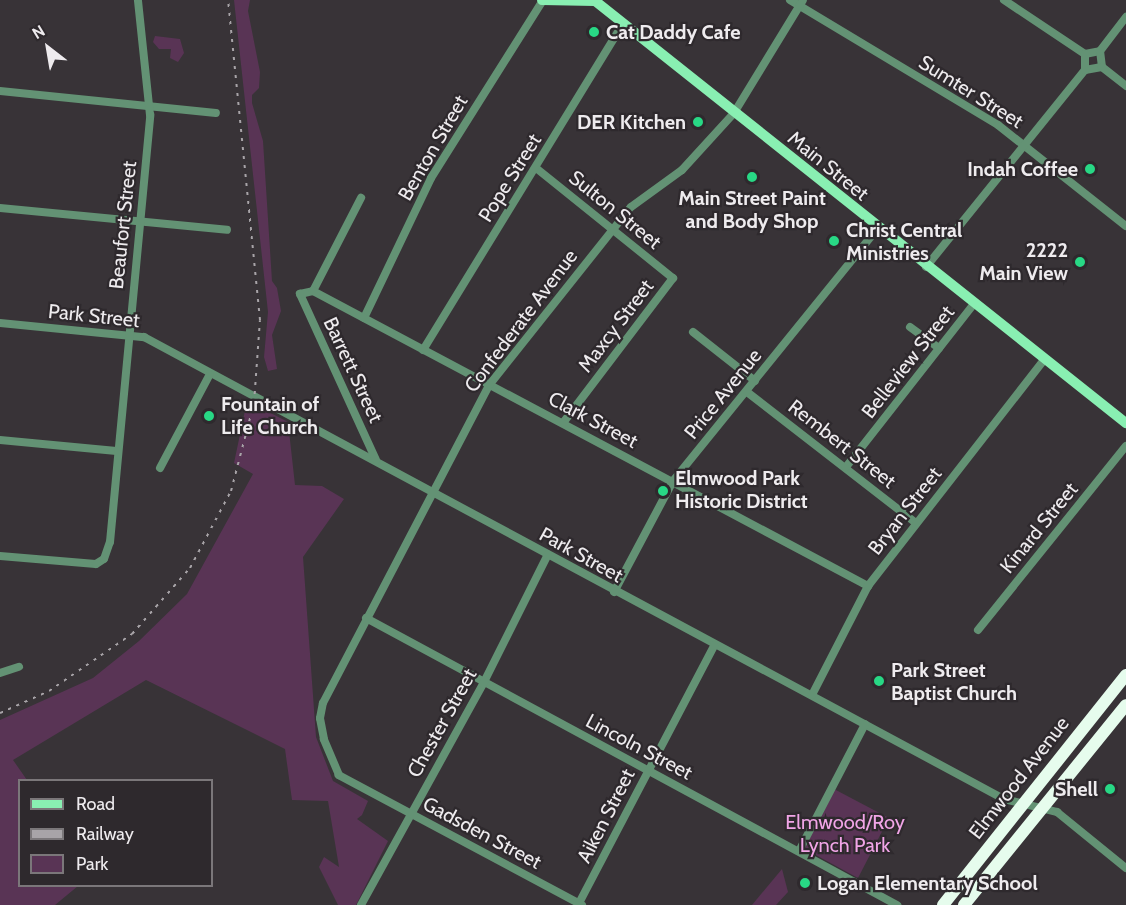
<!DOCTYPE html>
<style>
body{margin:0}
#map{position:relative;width:1126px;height:905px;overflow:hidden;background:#383337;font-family:Cabin,sans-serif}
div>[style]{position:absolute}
.green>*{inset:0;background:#593455}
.minor>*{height:8px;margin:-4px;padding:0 4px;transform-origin:4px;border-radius:4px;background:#639274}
.major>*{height:10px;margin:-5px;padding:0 5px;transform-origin:5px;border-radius:5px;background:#89efb2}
.highway>*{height:12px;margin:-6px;padding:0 6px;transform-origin:6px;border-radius:6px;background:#e6fced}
.rail>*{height:2px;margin-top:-1px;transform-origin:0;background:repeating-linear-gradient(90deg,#a8a4a8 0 3px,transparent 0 9px)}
.dots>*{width:16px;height:16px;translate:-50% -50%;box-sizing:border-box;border:3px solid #2e292d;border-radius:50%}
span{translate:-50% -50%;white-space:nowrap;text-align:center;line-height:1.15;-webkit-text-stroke:4.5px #2e292d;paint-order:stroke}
.poi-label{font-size:20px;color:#eeebee;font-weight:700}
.left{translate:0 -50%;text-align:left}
.right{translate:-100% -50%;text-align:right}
.street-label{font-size:20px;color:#eeebee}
.park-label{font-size:20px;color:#f1a5e7}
.legend{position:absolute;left:18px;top:779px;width:195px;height:108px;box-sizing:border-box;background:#2e292d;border:2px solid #7b777a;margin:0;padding:8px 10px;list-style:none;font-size:18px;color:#eeebee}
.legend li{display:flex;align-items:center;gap:12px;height:30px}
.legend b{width:30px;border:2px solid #7b777a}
.north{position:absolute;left:18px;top:18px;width:60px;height:60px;-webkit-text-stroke:4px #2e292d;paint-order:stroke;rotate:329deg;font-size:16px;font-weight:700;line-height:24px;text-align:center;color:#eeebee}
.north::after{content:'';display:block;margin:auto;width:21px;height:27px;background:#eeebee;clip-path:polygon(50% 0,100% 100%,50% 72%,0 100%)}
</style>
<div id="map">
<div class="green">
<i style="clip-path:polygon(234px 0,250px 0,248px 11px,260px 72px,259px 88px,252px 95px,252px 103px,263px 141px,272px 281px,277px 288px,281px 311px,272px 335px,277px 369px,268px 371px,264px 357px,268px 312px)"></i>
<i style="clip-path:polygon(155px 36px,180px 39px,184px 53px,178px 62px,170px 58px,171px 49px,159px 49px,153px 42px)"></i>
<i style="clip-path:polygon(247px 401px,288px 422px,295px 485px,322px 486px,344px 499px,303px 557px,316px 737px,333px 781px,368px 801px,362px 815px,357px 819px,388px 841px,356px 905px,338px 905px,319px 867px,324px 857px,339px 867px,328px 801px,292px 800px,285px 749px,146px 680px,13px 760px,27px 780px,20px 780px,20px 886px,78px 886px,55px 905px,0 905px,0 720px,93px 678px,139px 641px,187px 594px,253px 474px,234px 463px)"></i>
<i style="clip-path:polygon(834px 789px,889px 818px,858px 878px,803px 848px)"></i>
<i style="clip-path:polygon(782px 869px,788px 892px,776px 905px,752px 905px)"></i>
</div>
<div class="minor">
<i style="left:790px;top:0;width:243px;rotate:31deg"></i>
<i style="left:998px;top:125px;width:163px;rotate:38.3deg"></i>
<i style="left:1004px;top:0;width:97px;rotate:33.7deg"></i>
<i style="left:1085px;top:54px;width:15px;rotate:-11deg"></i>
<i style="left:1102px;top:67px;width:16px;rotate:-97deg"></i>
<i style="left:1100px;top:51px;width:43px;rotate:-52.6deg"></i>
<i style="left:1085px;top:70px;width:17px;rotate:-10deg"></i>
<i style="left:1102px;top:67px;width:31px;rotate:38deg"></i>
<i style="left:0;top:91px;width:217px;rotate:5.8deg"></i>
<i style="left:536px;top:168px;width:176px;rotate:38.8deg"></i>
<i style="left:673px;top:278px;width:182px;rotate:127.2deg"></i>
<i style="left:0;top:208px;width:228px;rotate:5.5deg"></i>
<i style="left:926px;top:267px;width:253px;rotate:-51.1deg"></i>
<i style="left:1085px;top:70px;width:16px;rotate:-90deg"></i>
<i style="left:313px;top:291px;width:105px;rotate:-62.7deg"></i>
<i style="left:364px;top:318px;width:155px;rotate:-64.4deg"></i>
<i style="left:431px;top:178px;width:210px;rotate:-57.8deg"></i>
<i style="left:0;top:323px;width:145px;rotate:5.6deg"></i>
<i style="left:144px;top:337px;width:976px;rotate:28.25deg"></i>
<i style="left:1004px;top:799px;width:55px;rotate:13.8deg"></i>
<i style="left:1057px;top:812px;width:89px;rotate:39.1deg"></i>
<i style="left:910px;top:327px;width:36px;rotate:36deg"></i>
<i style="left:693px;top:332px;width:79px;rotate:38.3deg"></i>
<i style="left:423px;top:350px;width:383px;rotate:-58.5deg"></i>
<i style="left:747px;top:392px;width:214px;rotate:37.8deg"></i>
<i style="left:0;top:440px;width:117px;rotate:5.4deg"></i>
<i style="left:376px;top:460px;width:183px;rotate:-114.6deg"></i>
<i style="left:300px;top:294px;width:13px;rotate:-13deg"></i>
<i style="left:313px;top:291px;width:629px;rotate:27.99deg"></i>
<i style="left:846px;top:467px;width:206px;rotate:-51.9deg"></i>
<i style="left:160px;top:468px;width:106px;rotate:-62deg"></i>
<i style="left:0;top:556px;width:96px;rotate:4.8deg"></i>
<i style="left:96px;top:564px;width:9px;rotate:-32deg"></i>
<i style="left:104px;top:559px;width:18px;rotate:-71deg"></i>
<i style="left:110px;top:542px;width:429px;rotate:-84.6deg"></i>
<i style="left:150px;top:115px;width:116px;rotate:-96deg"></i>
<i style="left:614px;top:592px;width:126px;rotate:-62deg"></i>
<i style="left:673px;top:481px;width:324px;rotate:-51deg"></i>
<i style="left:366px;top:618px;width:604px;rotate:28.39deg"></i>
<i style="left:978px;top:630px;width:236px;rotate:-51.2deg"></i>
<i style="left:0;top:673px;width:20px;rotate:-18deg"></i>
<i style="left:812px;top:695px;width:123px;rotate:-62.8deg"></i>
<i style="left:868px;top:586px;width:286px;rotate:-52.1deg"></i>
<i style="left:799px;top:851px;width:143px;rotate:-62.5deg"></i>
<i style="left:361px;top:905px;width:252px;rotate:-61.1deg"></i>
<i style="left:483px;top:684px;width:145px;rotate:-63.4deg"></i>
<i style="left:578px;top:905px;width:293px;rotate:-62.3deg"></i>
<i style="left:582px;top:905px;width:276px;rotate:-151.9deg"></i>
<i style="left:339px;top:775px;width:39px;rotate:-113deg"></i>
<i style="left:324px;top:739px;width:21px;rotate:-101deg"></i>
<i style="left:320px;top:718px;width:15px;rotate:-79deg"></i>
<i style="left:323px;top:703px;width:360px;rotate:-62.4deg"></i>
<i style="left:490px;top:384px;width:226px;rotate:-51.5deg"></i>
<i style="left:631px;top:207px;width:63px;rotate:-36deg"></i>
<i style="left:682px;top:170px;width:77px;rotate:-47.6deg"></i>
<i style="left:734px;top:113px;width:132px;rotate:-58.6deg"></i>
</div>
<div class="major">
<i style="left:542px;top:0;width:53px;rotate:1.1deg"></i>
<i style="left:594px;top:0;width:680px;rotate:38.49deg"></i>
</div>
<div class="highway">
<i style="left:943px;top:905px;width:294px;rotate:-51.5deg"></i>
<i style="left:964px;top:905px;width:257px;rotate:-51deg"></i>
</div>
<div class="rail">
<i style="left:0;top:713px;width:54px;rotate:-24.2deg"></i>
<i style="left:49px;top:691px;width:101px;rotate:-34.5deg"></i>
<i style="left:132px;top:634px;width:88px;rotate:-48.7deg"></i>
<i style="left:190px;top:568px;width:87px;rotate:-62deg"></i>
<i style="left:231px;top:491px;width:91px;rotate:-75.4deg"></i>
<i style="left:254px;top:403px;width:83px;rotate:-85.9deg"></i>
<i style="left:260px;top:320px;width:322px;rotate:-95.7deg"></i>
</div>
<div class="dots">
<i style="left:594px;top:32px;background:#28d885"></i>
<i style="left:698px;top:122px;background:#28d885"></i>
<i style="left:1090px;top:169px;background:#28d885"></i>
<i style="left:752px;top:177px;background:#28d885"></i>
<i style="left:834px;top:241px;background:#28d885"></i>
<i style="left:1080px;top:262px;background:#28d885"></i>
<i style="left:209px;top:416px;background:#28d885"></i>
<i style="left:663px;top:491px;background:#28d885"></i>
<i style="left:879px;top:681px;background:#28d885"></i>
<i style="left:1110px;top:789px;background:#28d885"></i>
<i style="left:805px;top:883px;background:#28d885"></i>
</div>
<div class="poi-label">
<span class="left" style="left:606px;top:32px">Cat Daddy Cafe</span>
<span class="right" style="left:686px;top:122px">DER Kitchen</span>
<span class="right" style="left:1078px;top:169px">Indah Coffee</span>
<span style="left:752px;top:210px">Main Street Paint<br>and Body Shop</span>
<span class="left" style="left:846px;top:242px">Christ Central<br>Ministries</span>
<span class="right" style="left:1068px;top:262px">2222<br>Main View</span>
<span class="left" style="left:221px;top:416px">Fountain of<br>Life Church</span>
<span class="left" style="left:675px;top:490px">Elmwood Park<br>Historic District</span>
<span class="left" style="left:891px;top:682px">Park Street<br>Baptist Church</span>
<span class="right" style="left:1098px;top:789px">Shell</span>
<span class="left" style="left:817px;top:883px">Logan Elementary School</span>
</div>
<div class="street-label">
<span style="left:971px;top:92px;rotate:32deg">Sumter Street</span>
<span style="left:433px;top:148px;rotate:-60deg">Benton Street</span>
<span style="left:828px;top:166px;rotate:39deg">Main Street</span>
<span style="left:510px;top:178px;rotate:-58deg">Pope Street</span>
<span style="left:615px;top:210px;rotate:39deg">Sulton Street</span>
<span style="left:123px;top:225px;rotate:-84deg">Beaufort Street</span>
<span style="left:94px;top:316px;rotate:6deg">Park Street</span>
<span style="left:521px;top:321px;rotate:-53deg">Confederate Avenue</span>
<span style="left:616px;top:326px;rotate:-53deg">Maxcy Street</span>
<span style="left:908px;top:362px;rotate:-52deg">Belleview Street</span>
<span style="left:353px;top:370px;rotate:65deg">Barrett Street</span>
<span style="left:723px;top:394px;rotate:-51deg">Price Avenue</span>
<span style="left:593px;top:420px;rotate:28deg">Clark Street</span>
<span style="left:842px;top:444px;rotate:38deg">Rembert Street</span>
<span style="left:905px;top:511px;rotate:-52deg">Bryan Street</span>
<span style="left:1039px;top:528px;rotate:-51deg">Kinard Street</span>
<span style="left:581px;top:555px;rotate:29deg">Park Street</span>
<span style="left:442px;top:723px;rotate:-61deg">Chester Street</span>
<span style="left:639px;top:747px;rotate:28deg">Lincoln Street</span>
<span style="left:1019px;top:778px;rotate:-52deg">Elmwood Avenue</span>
<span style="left:606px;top:816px;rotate:-63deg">Aiken Street</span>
<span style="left:482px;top:833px;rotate:28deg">Gadsden Street</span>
</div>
<div class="park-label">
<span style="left:845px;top:834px">Elmwood/Roy<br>Lynch Park</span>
</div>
<ul class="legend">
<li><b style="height:8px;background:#89efb2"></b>Road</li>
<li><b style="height:8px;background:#a8a4a8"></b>Railway</li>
<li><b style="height:16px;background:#593455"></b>Park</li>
</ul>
<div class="north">N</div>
</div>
